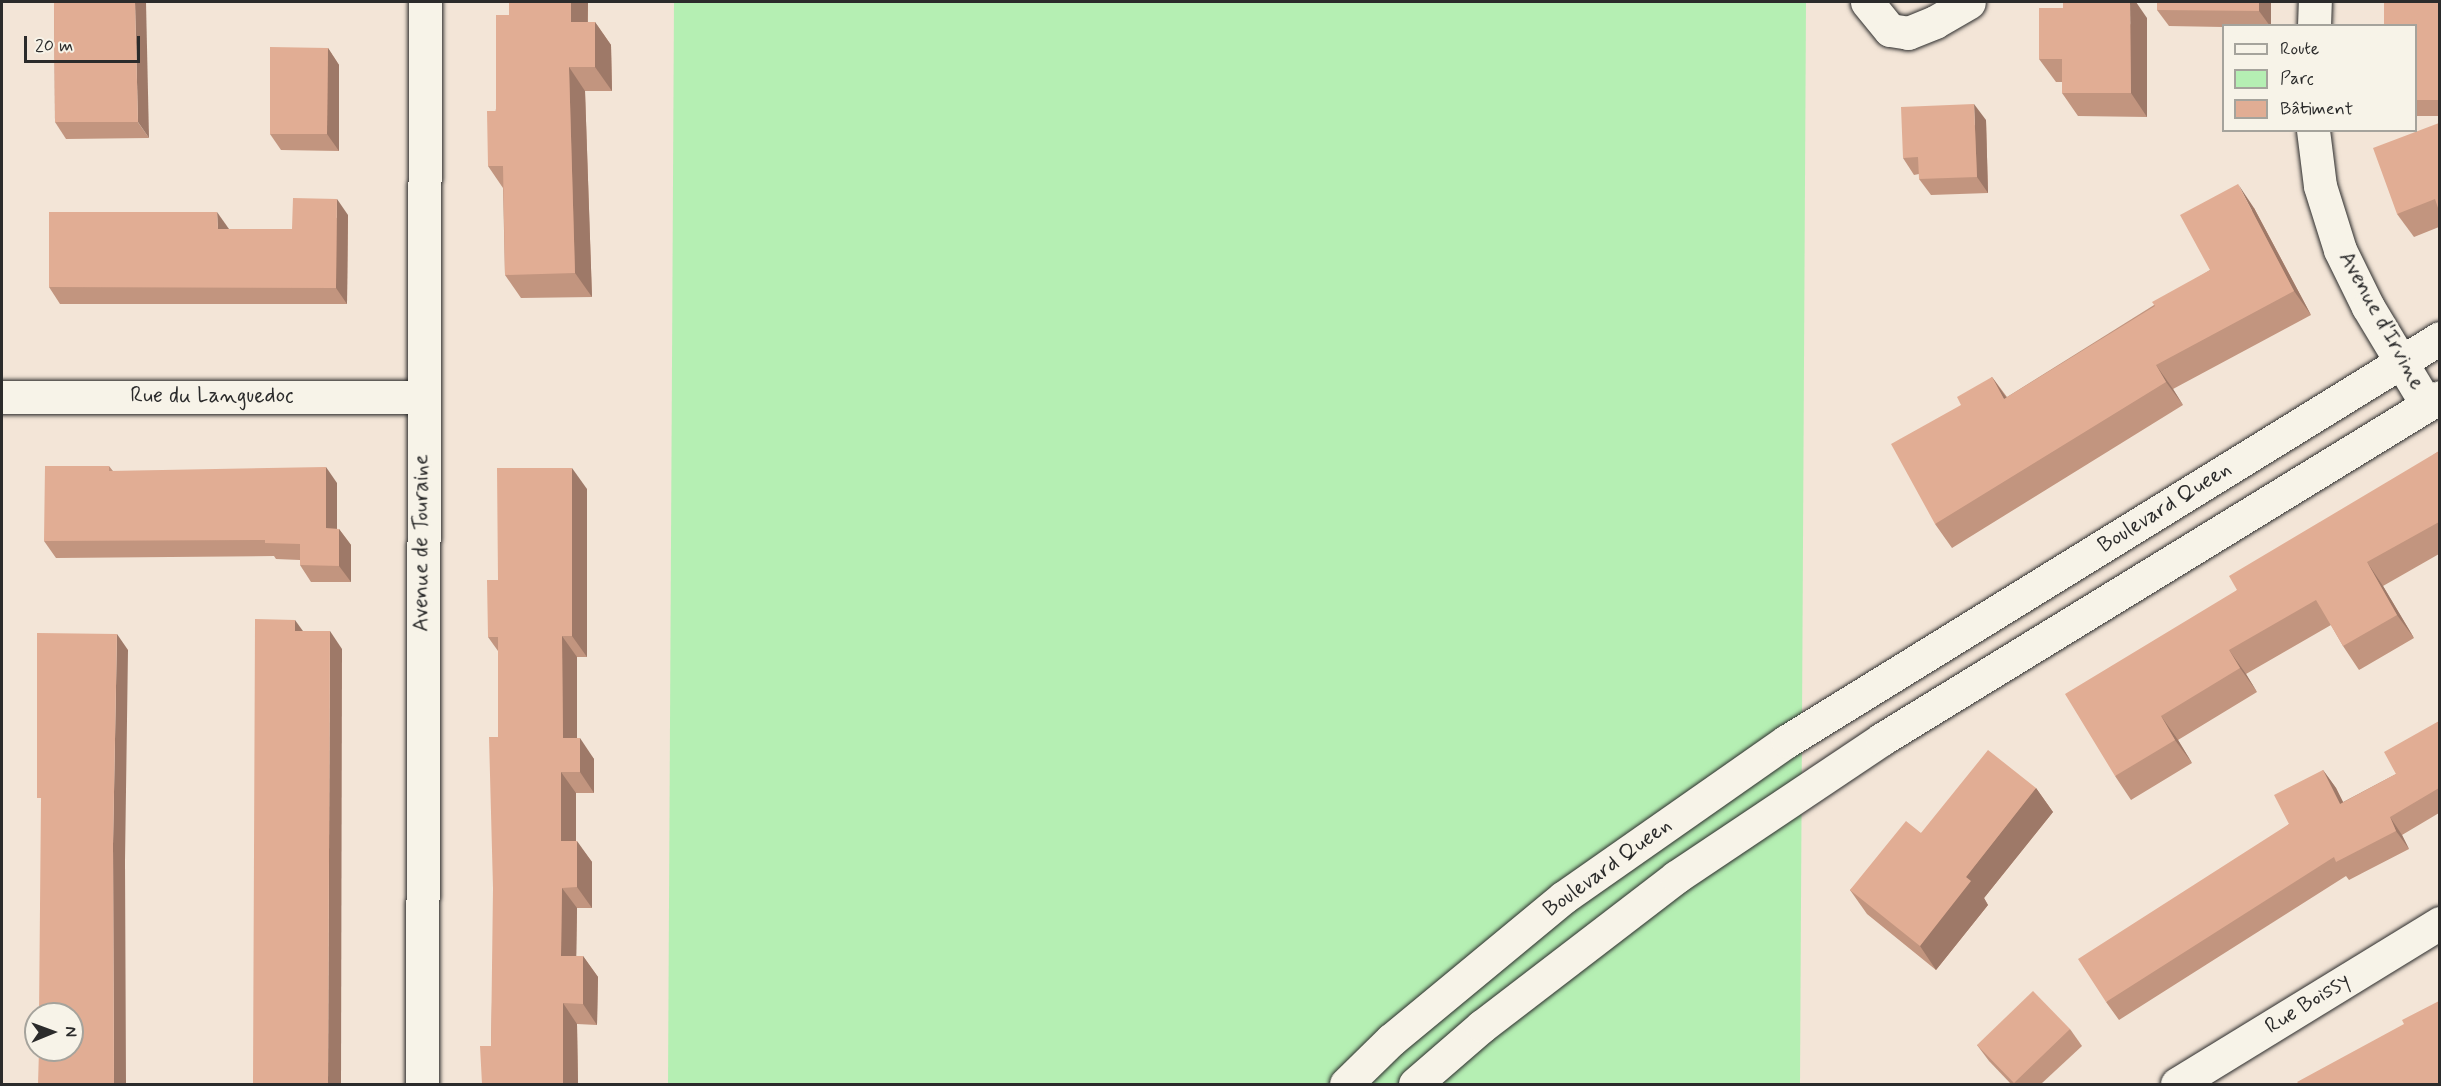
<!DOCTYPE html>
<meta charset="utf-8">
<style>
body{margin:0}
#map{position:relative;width:2441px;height:1086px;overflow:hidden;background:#f3e5d7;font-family:Mynerve,sans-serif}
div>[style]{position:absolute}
.green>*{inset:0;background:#b5efb3}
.roads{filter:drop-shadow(0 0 2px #2b2b2b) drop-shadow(0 0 2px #2b2b2b)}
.minor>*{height:33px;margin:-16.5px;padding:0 16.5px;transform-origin:16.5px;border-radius:16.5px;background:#f7f3e8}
.wall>*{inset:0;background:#c2957f}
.shaded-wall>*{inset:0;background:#9e7968}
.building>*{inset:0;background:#e1ad94}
span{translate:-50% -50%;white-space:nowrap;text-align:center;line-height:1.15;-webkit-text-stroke:4.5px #f7f3e8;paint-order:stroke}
.street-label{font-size:22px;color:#2b2b2b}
.frame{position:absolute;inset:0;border:3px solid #2b2b2b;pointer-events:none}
.legend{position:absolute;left:2222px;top:24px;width:195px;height:108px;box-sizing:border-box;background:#f7f3e8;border:2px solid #a5a39c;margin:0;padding:8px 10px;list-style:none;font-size:18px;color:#2b2b2b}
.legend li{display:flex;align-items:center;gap:12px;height:30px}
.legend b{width:30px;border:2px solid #a5a39c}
.north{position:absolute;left:24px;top:1002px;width:60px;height:60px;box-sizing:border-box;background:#f7f3e8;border:2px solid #a5a39c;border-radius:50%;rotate:89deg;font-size:16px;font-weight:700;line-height:24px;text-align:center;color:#2b2b2b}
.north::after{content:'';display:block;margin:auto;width:21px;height:27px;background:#2b2b2b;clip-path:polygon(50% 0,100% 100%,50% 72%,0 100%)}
.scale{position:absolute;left:24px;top:36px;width:116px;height:27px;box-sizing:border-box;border:3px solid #2b2b2b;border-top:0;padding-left:8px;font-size:18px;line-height:21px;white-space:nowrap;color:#2b2b2b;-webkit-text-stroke:4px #f7f3e8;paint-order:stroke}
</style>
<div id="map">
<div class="green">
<i style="clip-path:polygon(674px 2px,1806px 2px,1800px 1084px,668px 1084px)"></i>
</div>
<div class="roads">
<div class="minor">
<i style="left:1867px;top:2px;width:36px;rotate:51deg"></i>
<i style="left:1890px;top:30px;width:18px;rotate:9deg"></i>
<i style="left:1908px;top:33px;width:29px;rotate:-22deg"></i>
<i style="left:1935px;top:22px;width:39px;rotate:-30deg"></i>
<i style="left:2314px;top:26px;width:24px;rotate:-88deg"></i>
<i style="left:2313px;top:130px;width:56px;rotate:82.9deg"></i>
<i style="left:2320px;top:186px;width:67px;rotate:72.6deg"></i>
<i style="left:2340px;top:250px;width:64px;rotate:63.8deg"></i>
<i style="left:2368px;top:307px;width:114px;rotate:59deg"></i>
<i style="left:2px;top:397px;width:420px"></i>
<i style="left:422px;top:1084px;width:1082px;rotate:-89.84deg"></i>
<i style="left:1346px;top:1084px;width:63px;rotate:-44.4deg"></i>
<i style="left:1391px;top:1040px;width:224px;rotate:-39.6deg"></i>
<i style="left:1564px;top:897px;width:272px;rotate:-35deg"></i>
<i style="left:1787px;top:741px;width:767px;rotate:-31.68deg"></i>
<i style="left:1415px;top:1084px;width:89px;rotate:-40.9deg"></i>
<i style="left:1482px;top:1026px;width:245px;rotate:-37.5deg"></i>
<i style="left:1676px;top:877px;width:248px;rotate:-33.8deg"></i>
<i style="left:1882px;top:739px;width:654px;rotate:-31.5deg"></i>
<i style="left:2177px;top:1084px;width:308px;rotate:-31.5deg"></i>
</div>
</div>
<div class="wall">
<i style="clip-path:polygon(54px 2px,149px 138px,66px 139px,55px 122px)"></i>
<i style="clip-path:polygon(509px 2px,588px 2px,588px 22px,595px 22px,611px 45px,612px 91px,585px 91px,592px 297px,521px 298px,505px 275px,503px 188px,488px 166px,509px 15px)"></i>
<i style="clip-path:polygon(2271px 2px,2271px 26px,2223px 26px,2223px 27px,2169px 26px,2157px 10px)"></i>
<i style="clip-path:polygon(2439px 2px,2439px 116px,2415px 116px,2415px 26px)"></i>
<i style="clip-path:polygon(2147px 18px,2147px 117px,2078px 116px,2062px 93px,2062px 82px,2056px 82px,2039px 59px)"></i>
<i style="clip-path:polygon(328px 48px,339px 65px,339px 151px,281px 150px,270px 134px)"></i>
<i style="clip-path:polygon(1986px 120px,1988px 193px,1931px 195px,1919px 179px,1919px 174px,1914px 175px,1903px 158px)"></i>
<i style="clip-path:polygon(2439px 123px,2439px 227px,2414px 237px,2397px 214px)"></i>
<i style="clip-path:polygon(2254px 208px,2311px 315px,2173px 389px,2183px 405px,1952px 548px,1935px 524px,1961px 405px,1992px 377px,2007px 397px,2210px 270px)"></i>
<i style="clip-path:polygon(348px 215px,347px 304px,60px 304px,49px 287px,229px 229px,292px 229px)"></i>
<i style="clip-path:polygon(2439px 451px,2439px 554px,2383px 586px,2414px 638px,2359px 670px,2343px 646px,2331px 625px,2246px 674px,2257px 692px,2178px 740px,2192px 763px,2131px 800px,2115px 776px,2237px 590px)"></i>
<i style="clip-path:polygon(109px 466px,113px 471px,337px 483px,337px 529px,339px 529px,351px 545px,351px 582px,311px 582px,300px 565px,300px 560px,276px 559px,274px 556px,56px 558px,44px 541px)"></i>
<i style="clip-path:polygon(587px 489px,587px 657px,577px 657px,577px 738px,594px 759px,594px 793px,576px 793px,576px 841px,592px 862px,592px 908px,577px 908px,576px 956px,583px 956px,598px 977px,597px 1025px,577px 1024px,578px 1084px,482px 1084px,491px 1046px,498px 737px,498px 651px,488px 637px,498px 580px)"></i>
<i style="clip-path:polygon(2439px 721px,2439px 813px,2402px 835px,2409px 849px,2349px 880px,2346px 876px,2119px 1020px,2106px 1002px,2289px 824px,2323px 770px,2336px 788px,2343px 802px,2396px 774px)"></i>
<i style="clip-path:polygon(2036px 788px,2053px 812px,1984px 898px,1988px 905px,1936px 970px,1867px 914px,1850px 890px,1921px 833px)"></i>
<i style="clip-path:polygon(2070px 1029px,2082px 1046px,2041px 1084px,2011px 1084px,1989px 1061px,1977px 1045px)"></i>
</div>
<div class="shaded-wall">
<i style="clip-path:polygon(135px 2px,146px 2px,149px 138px,138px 122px)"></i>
<i style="clip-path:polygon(571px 2px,588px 2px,587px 45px,571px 22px)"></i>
<i style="clip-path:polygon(2130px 2px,2136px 2px,2147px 18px,2147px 117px,2131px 93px)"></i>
<i style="clip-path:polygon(2259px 2px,2271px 2px,2271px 26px,2270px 26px,2259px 11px)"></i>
<i style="clip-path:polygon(595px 22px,611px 45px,612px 91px,595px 67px)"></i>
<i style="clip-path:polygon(328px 48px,339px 65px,339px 151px,327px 134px)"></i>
<i style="clip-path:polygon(569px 67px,585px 91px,592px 297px,575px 273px)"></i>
<i style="clip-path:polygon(1974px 104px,1986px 120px,1988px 193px,1977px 177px)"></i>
<i style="clip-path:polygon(2238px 184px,2254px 208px,2311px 315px,2294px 291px)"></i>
<i style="clip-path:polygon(337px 199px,348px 215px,347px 304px,336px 288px)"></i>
<i style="clip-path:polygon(217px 212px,229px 229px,218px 229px)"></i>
<i style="clip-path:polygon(2156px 365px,2173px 389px,2183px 405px,2166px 382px)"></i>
<i style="clip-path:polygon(1992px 377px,2008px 400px,2004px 399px)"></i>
<i style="clip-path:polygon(326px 467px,337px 483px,337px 545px,326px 528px)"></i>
<i style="clip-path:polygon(572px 468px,587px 489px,587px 657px,572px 636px)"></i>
<i style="clip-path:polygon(339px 529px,351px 545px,351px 582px,339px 566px)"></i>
<i style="clip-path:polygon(2367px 562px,2383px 586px,2414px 638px,2397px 615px)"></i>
<i style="clip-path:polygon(295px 620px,308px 638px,295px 631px)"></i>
<i style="clip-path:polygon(330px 631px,342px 649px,341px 1084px,328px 1084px)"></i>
<i style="clip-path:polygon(117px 634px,128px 650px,125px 861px,126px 1084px,114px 1084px,113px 845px)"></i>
<i style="clip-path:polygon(562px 636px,577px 657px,577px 759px,563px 738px)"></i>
<i style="clip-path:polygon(2229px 650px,2246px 674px,2257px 692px,2240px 668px)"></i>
<i style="clip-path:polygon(2161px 716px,2178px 740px,2192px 763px,2175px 740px)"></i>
<i style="clip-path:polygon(580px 738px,594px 759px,594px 793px,580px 772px)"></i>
<i style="clip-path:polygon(2323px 770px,2336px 788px,2353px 822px,2340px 804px)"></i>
<i style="clip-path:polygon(561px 772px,576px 793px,576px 862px,561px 841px)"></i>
<i style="clip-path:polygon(2036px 788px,2053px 812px,1984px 898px,1988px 905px,1936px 970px,1920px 946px,1966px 877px)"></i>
<i style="clip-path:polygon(2390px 817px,2402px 835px,2409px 849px,2396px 831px)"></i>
<i style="clip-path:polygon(577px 841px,592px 862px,592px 908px,577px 887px)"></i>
<i style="clip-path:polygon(562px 888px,577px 908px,576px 977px,561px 956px)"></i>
<i style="clip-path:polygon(583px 956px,598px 977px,597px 1025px,583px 1004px)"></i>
<i style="clip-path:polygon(563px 1003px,577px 1024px,578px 1084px,563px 1084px)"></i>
</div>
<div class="building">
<i style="clip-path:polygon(54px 2px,135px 2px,138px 122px,55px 122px)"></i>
<i style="clip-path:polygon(509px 2px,571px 2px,571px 22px,595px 22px,595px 67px,569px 67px,575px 273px,505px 275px,503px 166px,488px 166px,487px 111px,496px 111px,496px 15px,509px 15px)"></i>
<i style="clip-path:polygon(2063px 2px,2130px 2px,2131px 93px,2062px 93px,2062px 59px,2039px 59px,2039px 8px,2063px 8px)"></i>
<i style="clip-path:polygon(2157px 2px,2259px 2px,2259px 11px,2157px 10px)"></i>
<i style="clip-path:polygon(2384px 2px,2439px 2px,2439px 100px,2415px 100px,2415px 26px,2384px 26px)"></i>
<i style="clip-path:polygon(270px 47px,328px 48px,327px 134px,270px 134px)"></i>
<i style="clip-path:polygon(1974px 104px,1977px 177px,1919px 179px,1918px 157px,1903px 158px,1901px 107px)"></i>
<i style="clip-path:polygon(2439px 123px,2439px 211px,2435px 199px,2397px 214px,2373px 148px)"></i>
<i style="clip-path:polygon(2238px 184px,2294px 291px,2156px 365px,2166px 382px,1935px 524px,1891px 444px,1961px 405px,1957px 397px,1992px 377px,2004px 399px,2155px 306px,2152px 302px,2210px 270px,2180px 215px)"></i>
<i style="clip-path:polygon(293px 198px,337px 199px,336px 288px,49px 287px,49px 212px,217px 212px,218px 229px,292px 229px)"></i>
<i style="clip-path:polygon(2439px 451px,2439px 522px,2367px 562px,2397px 615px,2343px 646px,2316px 600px,2229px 650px,2240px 668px,2161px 716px,2175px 740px,2115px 776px,2065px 694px,2237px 590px,2229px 576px)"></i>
<i style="clip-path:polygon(45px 466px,109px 466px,109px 471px,326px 467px,326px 528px,339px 529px,339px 566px,300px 565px,300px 544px,265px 543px,265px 540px,44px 541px)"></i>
<i style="clip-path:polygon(497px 468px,572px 468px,572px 636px,562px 636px,563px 738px,580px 738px,580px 772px,561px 772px,561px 841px,577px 841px,577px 887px,562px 888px,561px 956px,583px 956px,583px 1004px,563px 1003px,563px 1084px,482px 1084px,480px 1046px,491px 1046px,493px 888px,489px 737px,498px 737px,498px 637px,488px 637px,487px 580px,498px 580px)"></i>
<i style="clip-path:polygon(255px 619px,295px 620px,295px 631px,330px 631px,328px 1084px,253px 1084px)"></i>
<i style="clip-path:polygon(37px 633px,117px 634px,113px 845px,114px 1084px,38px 1084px,39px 1050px,72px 1050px,72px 1014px,39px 1014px,41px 798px,37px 798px)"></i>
<i style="clip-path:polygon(2439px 721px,2439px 788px,2390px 817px,2396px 831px,2336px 862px,2334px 857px,2106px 1002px,2078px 959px,2289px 824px,2274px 795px,2323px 770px,2340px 804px,2396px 774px,2384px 752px)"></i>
<i style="clip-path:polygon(1988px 750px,2036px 788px,1966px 877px,1971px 881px,1920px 946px,1850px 890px,1906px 821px,1921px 833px)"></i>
<i style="clip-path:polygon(2033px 991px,2070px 1029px,2014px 1083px,1977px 1045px)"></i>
<i style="clip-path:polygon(2439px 1001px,2439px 1084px,2299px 1084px,2297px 1082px,2404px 1024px,2402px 1020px)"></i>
</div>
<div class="street-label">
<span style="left:2381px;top:321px;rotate:61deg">Avenue d'Irvine</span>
<span style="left:212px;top:397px">Rue du Languedoc</span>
<span style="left:2165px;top:508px;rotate:-32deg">Boulevard Queen</span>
<span style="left:422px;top:543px;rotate:-90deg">Avenue de Touraine</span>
<span style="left:1608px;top:868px;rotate:-36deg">Boulevard Queen</span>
<span style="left:2308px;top:1004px;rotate:-32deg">Rue Boissy</span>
</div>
<div class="frame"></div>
<ul class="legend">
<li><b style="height:8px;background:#f7f3e8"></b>Route</li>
<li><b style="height:16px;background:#b5efb3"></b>Parc</li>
<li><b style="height:16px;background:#e1ad94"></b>Bâtiment</li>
</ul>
<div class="north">N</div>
<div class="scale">20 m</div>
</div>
